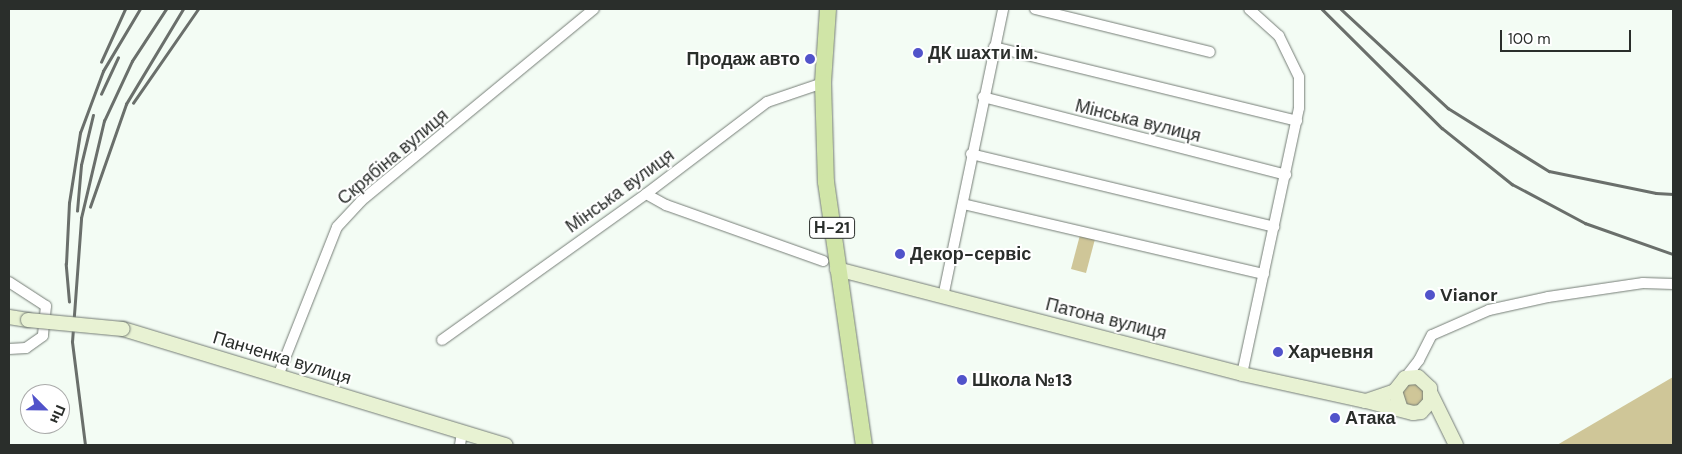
<!DOCTYPE html>
<meta charset="utf-8">
<style>
body{margin:0}
#map{position:relative;width:1682px;height:454px;overflow:hidden;background:#f3fcf4;font-family:"DM Sans",sans-serif}
div>[style]{position:absolute}
.green>*{inset:0;background:#cfc698}
.roads{filter:drop-shadow(0 0 1px #757d76) drop-shadow(0 0 1px #757d76)}
.street>*{height:10px;margin:-5px;padding:0 5px;transform-origin:5px;border-radius:5px;background:#fff}
.secondary>*{height:14px;margin:-7px;padding:0 7px;transform-origin:7px;border-radius:7px;background:#e8f2d3}
.primary>*{height:16px;margin:-8px;padding:0 8px;transform-origin:8px;border-radius:8px;background:#d0e5a7}
.rail>*{height:2.5px;margin:-1.25px;padding:0 1.25px;transform-origin:1.25px;border-radius:1.25px;background:#6a6f6b}
.bridges{filter:drop-shadow(0 0 1px #757d76) drop-shadow(0 0 1px #757d76)}
.secondary-bridge>*{height:14px;margin:-7px;padding:0 7px;transform-origin:7px;border-radius:7px;background:#e8f2d3}
.dots>*{width:14px;height:14px;translate:-50% -50%;box-sizing:border-box;border:2px solid #fff;border-radius:50%}
span{translate:-50% -50%;white-space:nowrap;text-align:center;line-height:1.15;-webkit-text-stroke:4px #fff;paint-order:stroke}
.shield-label span{padding:1px 4px;background:#fff;border:1px solid;border-radius:4px;-webkit-text-stroke-width:0}
.shield-label{font-size:16px;color:#2a2e2b;font-weight:700}
.poi-label{font-size:18px;color:#2a2e2b;font-weight:700}
.left{translate:0 -50%;text-align:left}
.right{translate:-100% -50%;text-align:right}
.street-label{font-size:18px;color:#2a2e2b}
.frame{position:absolute;inset:0;border:10px solid #2a2e2b;pointer-events:none}
.north{position:absolute;left:20px;top:384px;width:50px;height:50px;box-sizing:border-box;background:#fff;border:1px solid #aaabaa;border-radius:50%;rotate:113deg;font-size:14px;font-weight:700;line-height:20px;text-align:center;color:#2a2e2b}
.north::after{content:'';display:block;margin:auto;width:18px;height:22px;background:#5153ca;clip-path:polygon(50% 0,100% 100%,50% 72%,0 100%)}
.scale{position:absolute;left:1500px;top:30px;width:131px;height:22px;box-sizing:border-box;border:2px solid #2a2e2b;border-top:0;padding-left:6px;font-size:15px;line-height:18px;white-space:nowrap;color:#2a2e2b;-webkit-text-stroke:4px #fff;paint-order:stroke}
</style>
<div id="map">
<div class="green">
<i style="clip-path:polygon(1080px 235px,1095px 239px,1086px 273px,1071px 269px)"></i>
<i style="clip-path:polygon(1673px 377px,1673px 445px,1557px 445px)"></i>
<i style="clip-path:polygon(1418px 383px,1426px 395px,1418px 408px,1408px 407px,1401px 390px,1404px 385px)"></i>
</div>
<div class="roads">
<div class="street">
<i style="left:1035px;top:9px;width:180px;rotate:13.8deg"></i>
<i style="left:994px;top:47px;width:312px;rotate:13.7deg"></i>
<i style="left:983px;top:97px;width:313px;rotate:14.4deg"></i>
<i style="left:971px;top:154px;width:312px;rotate:13.5deg"></i>
<i style="left:646px;top:194px;width:23px;rotate:29deg"></i>
<i style="left:666px;top:205px;width:167px;rotate:19.6deg"></i>
<i style="left:963px;top:204px;width:309px;rotate:13.1deg"></i>
<i style="left:9px;top:282px;width:44px;rotate:33deg"></i>
<i style="left:46px;top:306px;width:30px;rotate:96deg"></i>
<i style="left:43px;top:336px;width:21px;rotate:145deg"></i>
<i style="left:26px;top:348px;width:17px;rotate:177deg"></i>
<i style="left:943px;top:297px;width:294px;rotate:-78.2deg"></i>
<i style="left:442px;top:340px;width:251px;rotate:-35.6deg"></i>
<i style="left:646px;top:194px;width:152px;rotate:-37.2deg"></i>
<i style="left:767px;top:102px;width:59px;rotate:-18.7deg"></i>
<i style="left:1242px;top:374px;width:272px;rotate:-77.9deg"></i>
<i style="left:1299px;top:108px;width:31px;rotate:-90deg"></i>
<i style="left:1299px;top:77px;width:46px;rotate:-116deg"></i>
<i style="left:1279px;top:36px;width:40px;rotate:-138deg"></i>
<i style="left:278px;top:376px;width:160px;rotate:-68.4deg"></i>
<i style="left:337px;top:227px;width:35px;rotate:-47deg"></i>
<i style="left:361px;top:201px;width:302px;rotate:-39.5deg"></i>
<i style="left:1405px;top:378px;width:23px;rotate:-52deg"></i>
<i style="left:1419px;top:360px;width:28px;rotate:-63deg"></i>
<i style="left:1432px;top:335px;width:62px;rotate:-23.7deg"></i>
<i style="left:1489px;top:310px;width:60px;rotate:-12.4deg"></i>
<i style="left:1548px;top:297px;width:96px;rotate:-8.4deg"></i>
<i style="left:1643px;top:283px;width:30px;rotate:2deg"></i>
<i style="left:460px;top:445px;width:13px;rotate:-81deg"></i>
</div>
<div class="secondary">
<i style="left:837px;top:269px;width:418px;rotate:14.5deg"></i>
<i style="left:1242px;top:374px;width:127px;rotate:12.3deg"></i>
<i style="left:9px;top:317px;width:19px;rotate:9deg"></i>
<i style="left:123px;top:329px;width:400px;rotate:16.9deg"></i>
<i style="left:1395px;top:391px;width:31px;rotate:161deg"></i>
<i style="left:1366px;top:401px;width:49px;rotate:14.3deg"></i>
<i style="left:1413px;top:413px;width:8px;rotate:-7deg"></i>
<i style="left:1421px;top:412px;width:13px;rotate:-48deg"></i>
<i style="left:1430px;top:402px;width:14px;rotate:-90deg"></i>
<i style="left:1430px;top:388px;width:16px;rotate:-137deg"></i>
<i style="left:1418px;top:377px;width:13px;rotate:176deg"></i>
<i style="left:1405px;top:378px;width:16px;rotate:128deg"></i>
<i style="left:1395px;top:391px;width:19px;rotate:72deg"></i>
<i style="left:1431px;top:394px;width:57px;rotate:63.9deg"></i>
</div>
<div class="primary">
<i style="left:828px;top:9px;width:74px;rotate:93.9deg"></i>
<i style="left:823px;top:83px;width:99px;rotate:88.3deg"></i>
<i style="left:826px;top:182px;width:266px;rotate:81.8deg"></i>
</div>
</div>
<div class="rail">
<i style="left:1322px;top:9px;width:169px;rotate:44.8deg"></i>
<i style="left:1442px;top:128px;width:90px;rotate:38.7deg"></i>
<i style="left:1512px;top:184px;width:83px;rotate:28.1deg"></i>
<i style="left:1585px;top:223px;width:93px;rotate:19.4deg"></i>
<i style="left:1341px;top:9px;width:146px;rotate:42.8deg"></i>
<i style="left:1448px;top:108px;width:119px;rotate:32deg"></i>
<i style="left:1549px;top:171px;width:109px;rotate:11.6deg"></i>
<i style="left:1656px;top:193px;width:17px;rotate:3deg"></i>
<i style="left:101px;top:62px;width:58px;rotate:-65.6deg"></i>
<i style="left:101px;top:94px;width:40px;rotate:-65deg"></i>
<i style="left:133px;top:103px;width:114px;rotate:-55.3deg"></i>
<i style="left:90px;top:207px;width:109px;rotate:-70.7deg"></i>
<i style="left:126px;top:104px;width:111px;rotate:-59deg"></i>
<i style="left:77px;top:211px;width:46px;rotate:-85deg"></i>
<i style="left:81px;top:165px;width:51px;rotate:-76.5deg"></i>
<i style="left:69px;top:302px;width:38px;rotate:-95deg"></i>
<i style="left:66px;top:264px;width:61px;rotate:-87.2deg"></i>
<i style="left:69px;top:203px;width:71px;rotate:-81.1deg"></i>
<i style="left:80px;top:133px;width:66px;rotate:-69.6deg"></i>
<i style="left:103px;top:71px;width:72px;rotate:-59.2deg"></i>
<i style="left:85px;top:445px;width:104px;rotate:-97.2deg"></i>
<i style="left:72px;top:342px;width:124px;rotate:-85.8deg"></i>
<i style="left:81px;top:218px;width:100px;rotate:-76.7deg"></i>
<i style="left:104px;top:121px;width:66px;rotate:-65deg"></i>
<i style="left:132px;top:61px;width:62px;rotate:-56.8deg"></i>
</div>
<div class="bridges">
<div class="secondary-bridge">
<i style="left:28px;top:320px;width:95px;rotate:5.4deg"></i>
</div>
</div>
<div class="dots">
<i style="left:918px;top:53px;background:#5153ca"></i>
<i style="left:810px;top:59px;background:#5153ca"></i>
<i style="left:900px;top:254px;background:#5153ca"></i>
<i style="left:1430px;top:295px;background:#5153ca"></i>
<i style="left:1278px;top:352px;background:#5153ca"></i>
<i style="left:962px;top:380px;background:#5153ca"></i>
<i style="left:1335px;top:418px;background:#5153ca"></i>
</div>
<div class="shield-label">
<span style="left:832px;top:228px">Н-21</span>
</div>
<div class="poi-label">
<span class="left" style="left:928px;top:53px">ДК шахти ім.</span>
<span class="right" style="left:800px;top:59px">Продаж авто</span>
<span class="left" style="left:910px;top:254px">Декор-сервіс</span>
<span class="left" style="left:1440px;top:295px">Vianor</span>
<span class="left" style="left:1288px;top:352px">Харчевня</span>
<span class="left" style="left:972px;top:380px">Школа №13</span>
<span class="left" style="left:1345px;top:418px">Атака</span>
</div>
<div class="street-label">
<span style="left:1138px;top:121px;rotate:14deg">Мінська вулиця</span>
<span style="left:393px;top:157px;rotate:-40deg">Скрябіна вулиця</span>
<span style="left:620px;top:191px;rotate:-36deg">Мінська вулиця</span>
<span style="left:1106px;top:319px;rotate:14deg">Патона вулиця</span>
<span style="left:282px;top:358px;rotate:17deg">Панченка вулиця</span>
</div>
<div class="frame"></div>
<div class="north">Пн</div>
<div class="scale">100 m</div>
</div>
